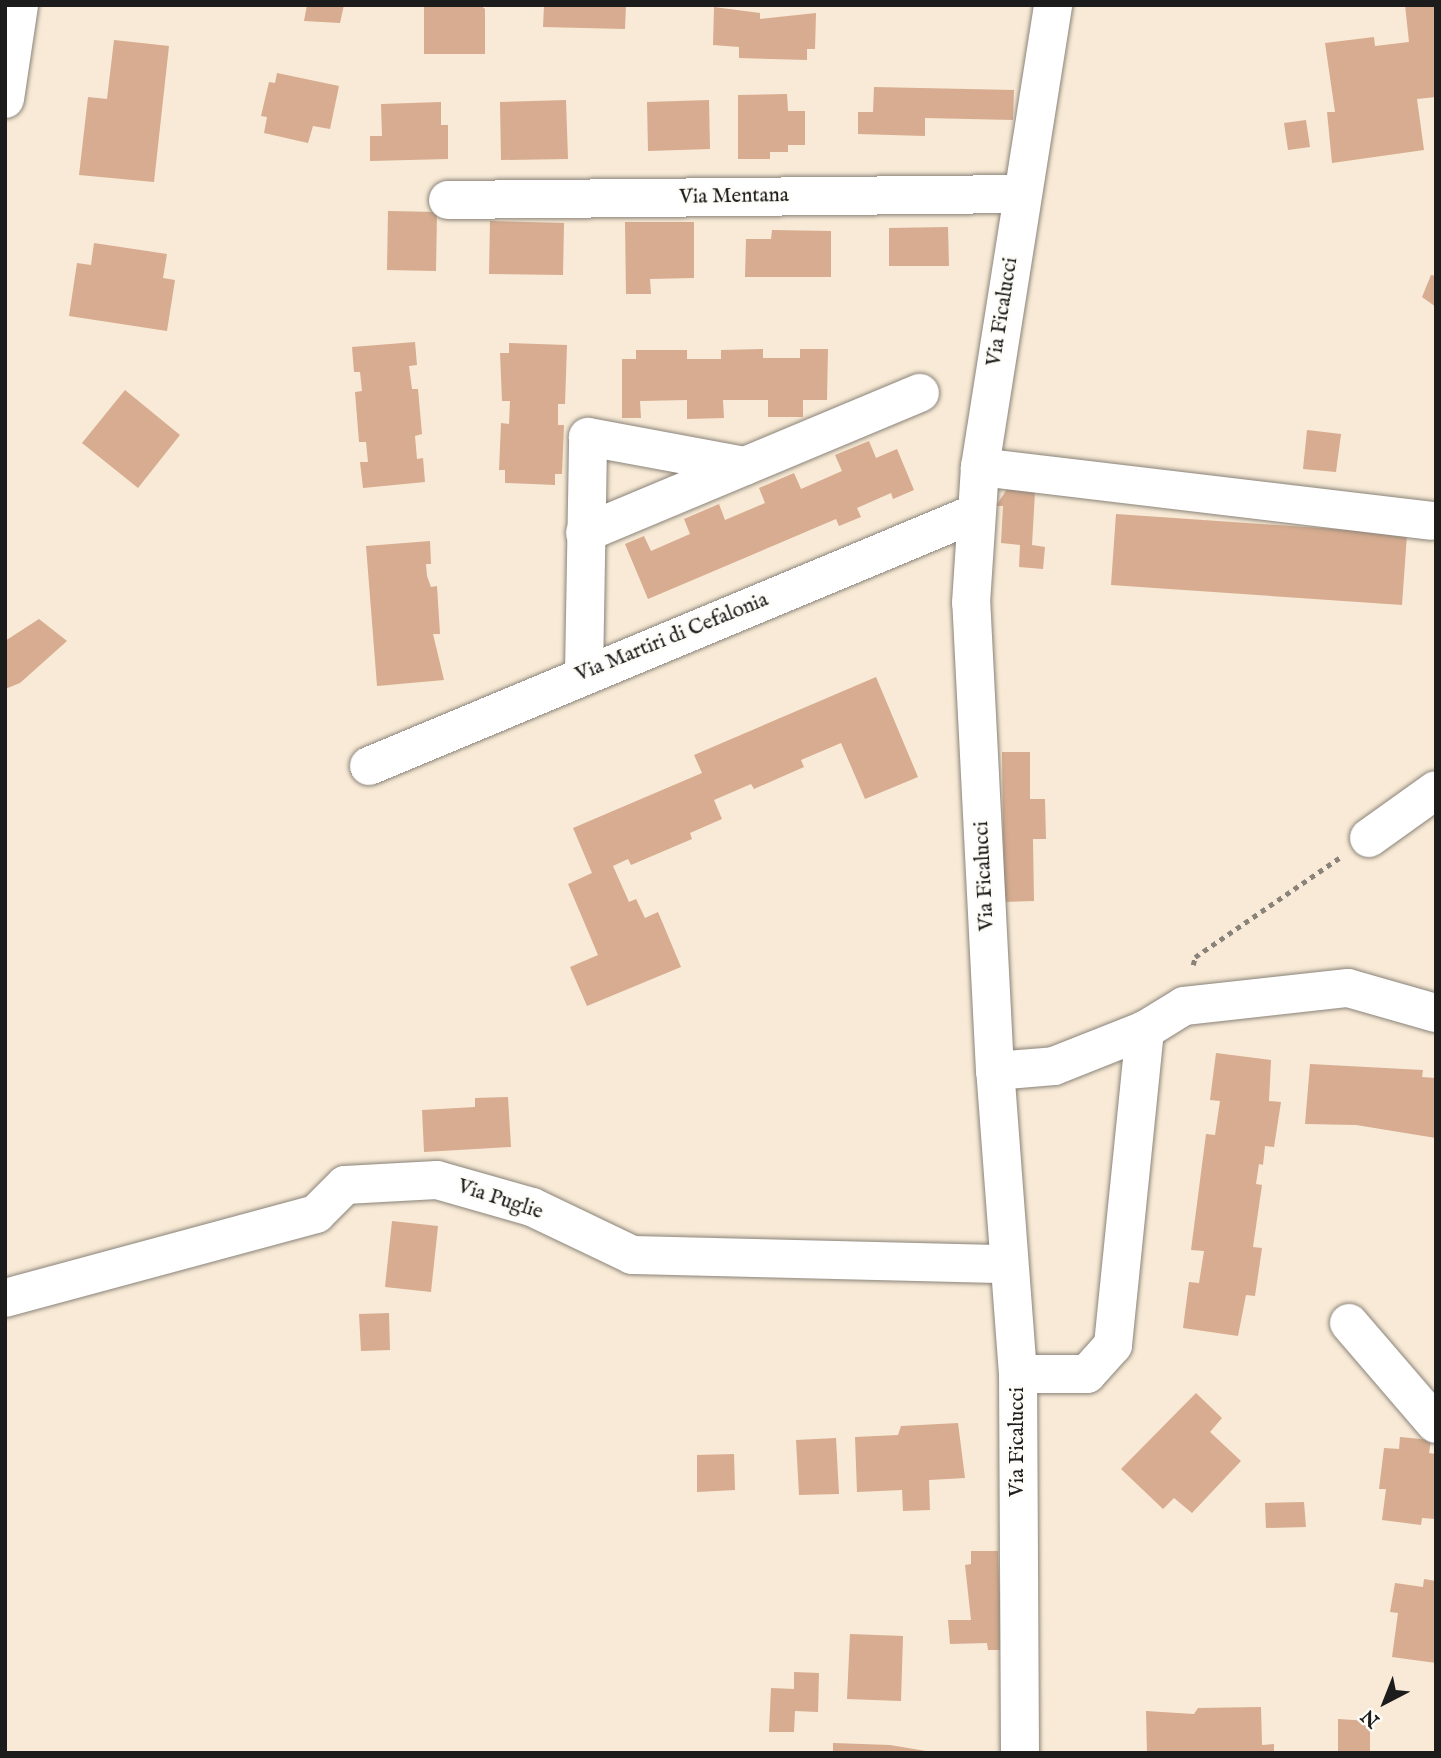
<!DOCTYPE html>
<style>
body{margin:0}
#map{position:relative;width:1441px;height:1758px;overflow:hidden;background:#f8ead6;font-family:"IM FELL English",serif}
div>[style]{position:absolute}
.building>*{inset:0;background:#d7ac90}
.path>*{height:4.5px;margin-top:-2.25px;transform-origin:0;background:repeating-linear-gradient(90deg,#8a8379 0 5px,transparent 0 10px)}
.roads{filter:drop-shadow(0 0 2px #8a8379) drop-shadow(0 0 2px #8a8379)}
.minor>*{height:38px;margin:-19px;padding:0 19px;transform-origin:19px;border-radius:19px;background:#fff}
span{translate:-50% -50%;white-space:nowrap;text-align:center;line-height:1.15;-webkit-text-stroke:5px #fdfcf7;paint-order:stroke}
.street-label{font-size:21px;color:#1c1c1c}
.frame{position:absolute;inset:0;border:7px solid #1c1c1c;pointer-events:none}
.north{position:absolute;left:1350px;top:1667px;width:70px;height:70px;-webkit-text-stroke:5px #fdfcf7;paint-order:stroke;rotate:222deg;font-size:19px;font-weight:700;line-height:28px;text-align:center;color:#1c1c1c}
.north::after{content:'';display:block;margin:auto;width:24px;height:32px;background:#1c1c1c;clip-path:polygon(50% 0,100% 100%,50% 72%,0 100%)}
</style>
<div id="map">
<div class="building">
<i style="clip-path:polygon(307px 5px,344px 5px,340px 23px,304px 21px)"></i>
<i style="clip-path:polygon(480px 5px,485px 9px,485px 54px,424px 54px,424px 7px)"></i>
<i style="clip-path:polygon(544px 5px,626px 5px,625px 29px,543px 27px)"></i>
<i style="clip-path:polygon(1405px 5px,1436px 5px,1436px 97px,1417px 99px,1424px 150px,1332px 163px,1327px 112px,1335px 112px,1325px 43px,1374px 37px,1375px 46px,1409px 42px)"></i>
<i style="clip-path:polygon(714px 7px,760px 13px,760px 19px,816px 13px,815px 49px,807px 49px,807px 60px,739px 58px,739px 47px,713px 45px)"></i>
<i style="clip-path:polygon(114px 40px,169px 46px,154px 182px,79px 175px,88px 97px,107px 99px)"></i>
<i style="clip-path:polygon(277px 73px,339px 86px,330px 129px,313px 126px,308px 143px,264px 133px,267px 117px,261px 116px,269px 82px,275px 83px)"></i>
<i style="clip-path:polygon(874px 87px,1014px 90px,1013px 120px,925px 118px,925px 136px,858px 134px,858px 112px,873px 112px)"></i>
<i style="clip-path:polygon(787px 94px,788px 111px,805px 111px,805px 145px,788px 145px,788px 152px,770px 152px,770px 159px,738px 159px,738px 95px)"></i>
<i style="clip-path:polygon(566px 100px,568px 159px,501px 160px,500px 102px)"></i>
<i style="clip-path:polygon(709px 100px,710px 149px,648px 151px,647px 102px)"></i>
<i style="clip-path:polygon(441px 102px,441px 125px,448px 125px,448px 159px,370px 161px,370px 136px,382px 136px,381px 104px)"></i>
<i style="clip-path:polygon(1306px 120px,1310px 147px,1288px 150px,1284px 123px)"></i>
<i style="clip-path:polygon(388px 211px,437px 212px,436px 271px,387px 270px)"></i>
<i style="clip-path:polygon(490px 221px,564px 223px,563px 275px,489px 274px)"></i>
<i style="clip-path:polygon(625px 222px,694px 222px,694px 278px,650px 279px,651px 294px,626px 294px)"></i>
<i style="clip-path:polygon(948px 227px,949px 266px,889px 266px,889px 228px)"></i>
<i style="clip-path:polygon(772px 230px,831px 231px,831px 277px,745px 277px,746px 239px,771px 239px)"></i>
<i style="clip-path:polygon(94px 243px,167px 254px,163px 278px,175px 280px,167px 331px,69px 316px,77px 263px,91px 265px)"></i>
<i style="clip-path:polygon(1431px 275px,1436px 276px,1436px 307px,1422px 297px)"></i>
<i style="clip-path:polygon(415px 342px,417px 365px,409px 366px,412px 389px,418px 389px,422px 434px,415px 436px,417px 459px,423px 458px,425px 482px,363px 488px,360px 462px,368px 462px,366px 442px,359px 442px,355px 392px,362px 391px,360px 372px,354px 372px,352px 347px)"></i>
<i style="clip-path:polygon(509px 343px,567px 345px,565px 404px,558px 404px,558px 425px,564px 425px,562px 474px,555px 474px,555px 485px,505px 483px,505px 470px,499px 470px,501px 423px,509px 424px,510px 401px,502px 401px,500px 353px,509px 353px)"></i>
<i style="clip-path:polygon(763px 349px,763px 358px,800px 358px,800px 349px,828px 349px,827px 400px,803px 400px,803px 417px,768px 417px,768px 400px,723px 400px,724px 418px,687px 419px,687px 400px,640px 401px,641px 418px,622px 418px,622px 359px,636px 359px,636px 350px,687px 350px,687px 359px,721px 359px,721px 350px)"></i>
<i style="clip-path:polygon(125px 390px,180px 435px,138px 488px,82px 443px)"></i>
<i style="clip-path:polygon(1307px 430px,1341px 434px,1336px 472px,1303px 469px)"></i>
<i style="clip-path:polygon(869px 441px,876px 458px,897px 449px,914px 490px,893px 499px,891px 493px,857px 508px,861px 517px,839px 526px,836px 519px,648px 599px,625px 544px,644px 536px,651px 551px,690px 534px,684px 519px,719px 504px,725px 520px,765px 503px,759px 488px,794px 473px,801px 489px,842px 471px,835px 455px)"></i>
<i style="clip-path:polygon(1007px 489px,1035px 492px,1032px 545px,1045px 547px,1043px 569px,1019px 567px,1020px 545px,1001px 543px,1003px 506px,996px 506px)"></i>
<i style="clip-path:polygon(1116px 514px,1407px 534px,1402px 605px,1111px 585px)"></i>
<i style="clip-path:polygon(430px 541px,431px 564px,426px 564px,427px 576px,431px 587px,437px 586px,440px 634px,433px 634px,444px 680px,377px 686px,366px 546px)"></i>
<i style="clip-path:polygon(39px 619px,67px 641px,20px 683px,5px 689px,5px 641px)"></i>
<i style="clip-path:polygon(876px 677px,918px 777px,865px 799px,841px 743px,801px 760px,804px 767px,754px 789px,751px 784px,714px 800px,722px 819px,690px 833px,692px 839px,631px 865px,628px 859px,613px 866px,629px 902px,636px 899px,645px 918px,658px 912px,681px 967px,587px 1006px,570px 967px,598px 955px,568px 884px,592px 873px,573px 828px,702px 773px,694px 755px)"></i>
<i style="clip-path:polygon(1002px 752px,1030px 752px,1030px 799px,1045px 799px,1046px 839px,1033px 839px,1034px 901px,1004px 902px)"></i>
<i style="clip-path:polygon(1216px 1053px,1271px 1060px,1269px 1101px,1281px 1102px,1274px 1147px,1265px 1146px,1263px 1165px,1259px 1164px,1256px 1184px,1262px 1185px,1253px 1247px,1262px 1248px,1255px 1296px,1246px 1295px,1238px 1336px,1183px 1328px,1189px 1282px,1199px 1283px,1204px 1251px,1191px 1250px,1206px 1134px,1215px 1135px,1220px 1101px,1210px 1100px)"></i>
<i style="clip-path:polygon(1310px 1064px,1423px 1070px,1422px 1077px,1436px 1078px,1436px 1138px,1356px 1125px,1305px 1124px)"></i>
<i style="clip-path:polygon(508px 1097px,511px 1147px,424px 1152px,422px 1110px,475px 1107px,475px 1098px)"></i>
<i style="clip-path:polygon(392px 1221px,438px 1226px,431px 1292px,385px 1287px)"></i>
<i style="clip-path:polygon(389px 1313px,390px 1350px,361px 1351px,359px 1314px)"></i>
<i style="clip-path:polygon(1196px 1393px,1222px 1418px,1210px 1432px,1241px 1461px,1192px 1513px,1174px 1498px,1163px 1509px,1121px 1469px)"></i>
<i style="clip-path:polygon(958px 1423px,965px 1478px,929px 1480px,930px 1510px,903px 1511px,902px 1490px,857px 1492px,855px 1437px,898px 1435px,901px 1426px)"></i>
<i style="clip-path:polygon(1400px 1437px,1431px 1440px,1429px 1453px,1436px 1454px,1436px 1519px,1422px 1518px,1421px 1525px,1382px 1520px,1386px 1489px,1379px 1489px,1384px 1448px,1399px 1449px)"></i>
<i style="clip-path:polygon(836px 1438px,839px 1494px,799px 1495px,796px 1440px)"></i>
<i style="clip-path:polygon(734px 1454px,735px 1490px,697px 1492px,697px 1455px)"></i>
<i style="clip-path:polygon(1304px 1502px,1306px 1527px,1266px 1528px,1265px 1503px)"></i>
<i style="clip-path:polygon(971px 1551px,998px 1551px,1002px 1650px,988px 1650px,987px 1643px,950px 1644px,948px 1620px,971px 1620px,965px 1565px,971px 1564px)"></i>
<i style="clip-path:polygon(1424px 1579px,1436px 1581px,1436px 1663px,1392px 1657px,1398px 1613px,1390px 1612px,1395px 1583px,1423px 1587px)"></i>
<i style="clip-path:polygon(850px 1634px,903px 1636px,901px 1701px,847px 1699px)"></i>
<i style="clip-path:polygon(794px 1672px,819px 1673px,818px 1712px,795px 1711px,794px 1732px,769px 1732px,771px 1688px,794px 1689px)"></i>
<i style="clip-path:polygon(1261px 1707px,1262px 1745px,1274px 1744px,1274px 1753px,1147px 1753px,1146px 1711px,1194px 1714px,1198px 1708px)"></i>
<i style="clip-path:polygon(1338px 1719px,1370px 1721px,1370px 1751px,1338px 1751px)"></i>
<i style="clip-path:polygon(833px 1743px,890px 1745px,938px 1753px,833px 1753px)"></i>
</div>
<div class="path">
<i style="left:1193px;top:965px;width:8px;rotate:-76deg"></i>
<i style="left:1195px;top:957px;width:175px;rotate:-34.5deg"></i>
</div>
<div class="roads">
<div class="minor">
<i style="left:5px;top:99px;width:95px;rotate:-81.5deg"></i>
<i style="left:448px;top:200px;width:573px;rotate:-0.6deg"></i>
<i style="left:980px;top:467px;width:455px;rotate:6.8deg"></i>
<i style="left:585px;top:533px;width:363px;rotate:-22.7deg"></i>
<i style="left:584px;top:674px;width:237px;rotate:-89deg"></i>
<i style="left:588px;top:437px;width:159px;rotate:10.5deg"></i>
<i style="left:369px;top:766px;width:658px;rotate:-22.63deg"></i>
<i style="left:1369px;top:838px;width:82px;rotate:-35.6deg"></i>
<i style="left:995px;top:1071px;width:59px;rotate:-4.8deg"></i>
<i style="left:1054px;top:1066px;width:98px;rotate:-21.6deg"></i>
<i style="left:1145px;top:1030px;width:46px;rotate:-31.6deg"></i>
<i style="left:1184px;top:1006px;width:165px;rotate:-6.3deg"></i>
<i style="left:1348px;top:988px;width:91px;rotate:15.9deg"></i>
<i style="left:5px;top:1298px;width:322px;rotate:-15.1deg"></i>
<i style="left:316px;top:1214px;width:41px;rotate:-45deg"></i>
<i style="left:345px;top:1185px;width:92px;rotate:-3.1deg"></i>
<i style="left:437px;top:1180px;width:99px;rotate:15.9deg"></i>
<i style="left:532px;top:1207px;width:111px;rotate:25.6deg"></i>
<i style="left:632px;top:1255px;width:377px;rotate:1.4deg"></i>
<i style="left:1349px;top:1323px;width:133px;rotate:49.3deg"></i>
<i style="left:1018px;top:1374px;width:69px"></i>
<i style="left:1087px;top:1374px;width:39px;rotate:-48deg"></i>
<i style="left:1113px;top:1345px;width:317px;rotate:-84.2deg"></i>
<i style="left:1020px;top:1753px;width:379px;rotate:-90.3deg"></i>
<i style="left:1018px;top:1374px;width:304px;rotate:-94.3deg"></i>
<i style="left:995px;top:1071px;width:469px;rotate:-92.9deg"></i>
<i style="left:971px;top:603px;width:136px;rotate:-86.2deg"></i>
<i style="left:980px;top:467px;width:468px;rotate:-81deg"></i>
</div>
</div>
<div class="street-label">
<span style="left:734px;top:197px;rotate:-1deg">Via Mentana</span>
<span style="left:1003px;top:312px;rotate:-81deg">Via Ficalucci</span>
<span style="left:672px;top:638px;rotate:-22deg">Via Martiri di Cefalonia</span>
<span style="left:985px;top:876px;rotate:-93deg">Via Ficalucci</span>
<span style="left:500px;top:1200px;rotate:18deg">Via Puglie</span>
<span style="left:1018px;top:1442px;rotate:-90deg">Via Ficalucci</span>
</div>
<div class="frame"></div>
<div class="north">N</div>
</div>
